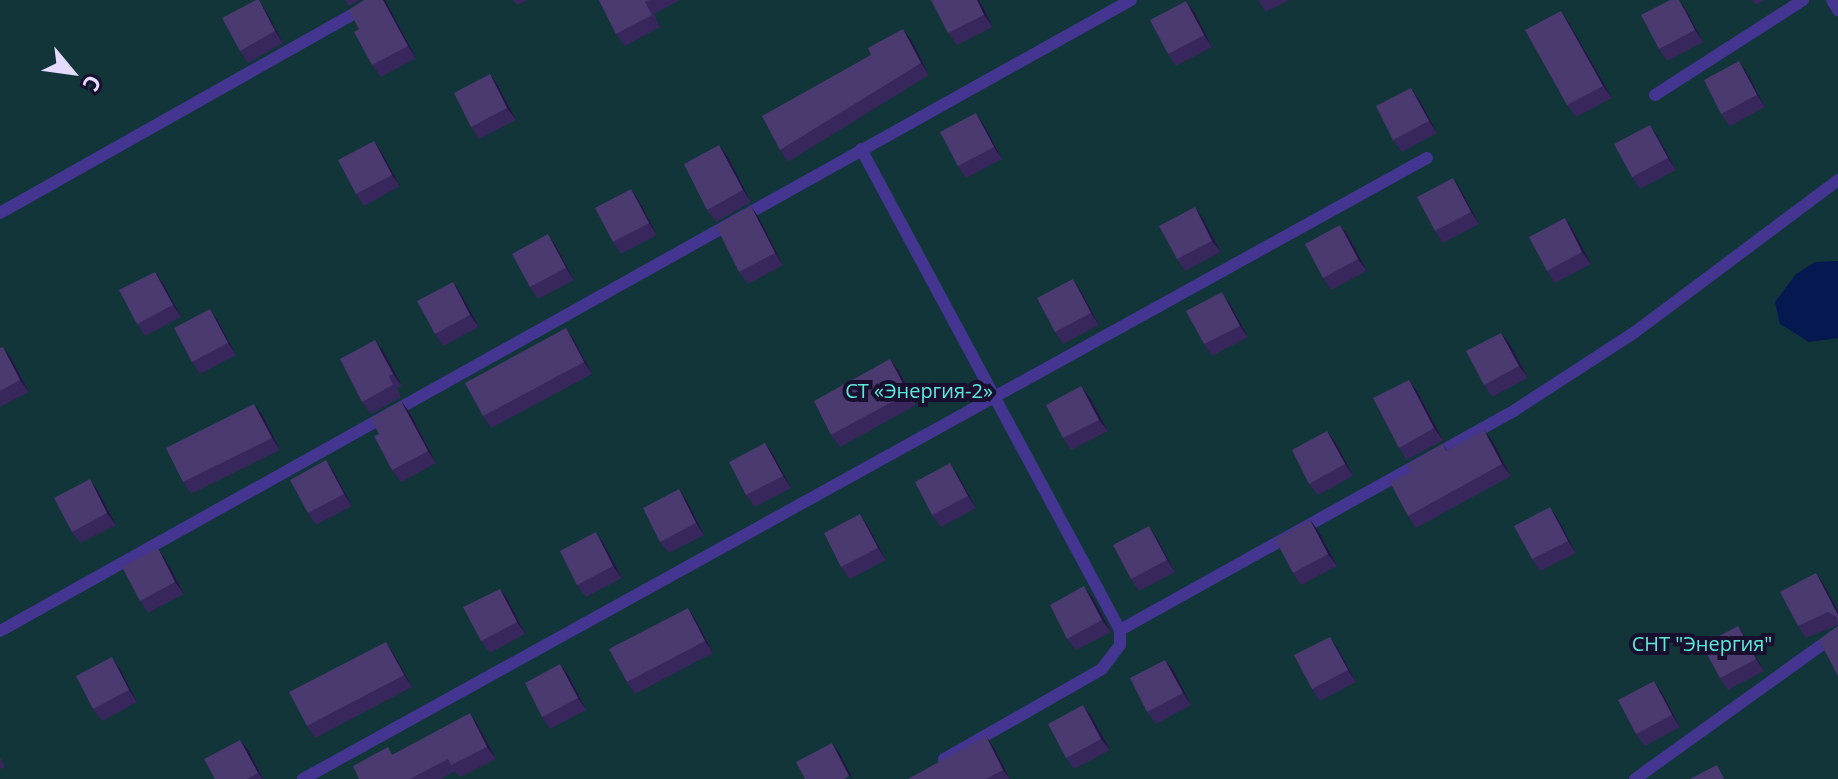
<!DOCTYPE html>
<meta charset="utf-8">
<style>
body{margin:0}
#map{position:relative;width:1838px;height:779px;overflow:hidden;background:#180f2e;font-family:"Open Sans",sans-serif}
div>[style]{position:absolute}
.green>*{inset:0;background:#113539}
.water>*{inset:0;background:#051850}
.service>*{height:12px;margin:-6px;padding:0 6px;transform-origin:6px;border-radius:6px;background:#443591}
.wall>*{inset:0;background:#38275d}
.shaded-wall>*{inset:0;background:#231543}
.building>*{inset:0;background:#4a3a6f}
span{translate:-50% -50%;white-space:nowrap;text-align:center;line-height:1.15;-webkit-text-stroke:8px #180f2e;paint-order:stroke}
.park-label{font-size:20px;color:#5becd9}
.north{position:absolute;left:32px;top:32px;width:80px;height:80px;-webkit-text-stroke:6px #180f2e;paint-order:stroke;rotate:119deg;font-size:22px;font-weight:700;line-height:32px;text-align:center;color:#e4dcff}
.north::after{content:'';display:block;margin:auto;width:28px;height:36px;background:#e4dcff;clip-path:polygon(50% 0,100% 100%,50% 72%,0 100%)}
</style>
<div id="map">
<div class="green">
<i style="clip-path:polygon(0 0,1838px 0,1838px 779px,0 779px)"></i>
</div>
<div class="water">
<i style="clip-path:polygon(1838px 261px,1838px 338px,1809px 342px,1780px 324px,1775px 302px,1796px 274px,1815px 262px)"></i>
</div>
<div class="service">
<i style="left:1832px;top:0;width:12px;rotate:59deg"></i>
<i style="left:1655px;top:95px;width:176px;rotate:-32.7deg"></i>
<i style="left:861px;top:149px;width:546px;rotate:61.7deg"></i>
<i style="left:1120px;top:630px;width:15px;rotate:90deg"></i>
<i style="left:1120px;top:645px;width:30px;rotate:127deg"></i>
<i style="left:1102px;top:669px;width:182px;rotate:150.3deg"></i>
<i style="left:0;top:213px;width:434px;rotate:-29.4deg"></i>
<i style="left:1120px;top:630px;width:452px;rotate:-29.1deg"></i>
<i style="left:1515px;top:410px;width:143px;rotate:-33deg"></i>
<i style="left:1635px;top:332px;width:254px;rotate:-36.8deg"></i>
<i style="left:0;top:631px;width:1295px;rotate:-29.16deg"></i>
<i style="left:303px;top:779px;width:1284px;rotate:-28.92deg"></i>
<i style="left:1635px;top:779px;width:250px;rotate:-35.7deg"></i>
</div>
<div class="wall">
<i style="clip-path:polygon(259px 0,266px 11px,283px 43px,248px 63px,240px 51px)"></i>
<i style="clip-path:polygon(345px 0,360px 0,349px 6px)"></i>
<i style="clip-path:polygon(364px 0,385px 0,416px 58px,381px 77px,372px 65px)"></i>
<i style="clip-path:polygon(513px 0,528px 0,517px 5px)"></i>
<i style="clip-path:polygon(599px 0,680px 0,654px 14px,660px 27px,625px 46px,616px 34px)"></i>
<i style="clip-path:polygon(979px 0,993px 27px,957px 45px,948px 33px)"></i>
<i style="clip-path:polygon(1258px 0,1290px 0,1266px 12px)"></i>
<i style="clip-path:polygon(1752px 0,1765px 0,1755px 5px)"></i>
<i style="clip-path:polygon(1186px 1px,1195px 13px,1212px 47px,1176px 66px,1168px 54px)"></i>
<i style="clip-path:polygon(1685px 8px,1703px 42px,1667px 61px,1659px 49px)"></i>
<i style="clip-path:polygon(1569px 23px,1612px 98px,1576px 117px,1567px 105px)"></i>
<i style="clip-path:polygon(912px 41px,929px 75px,788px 162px,780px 150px,871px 55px)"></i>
<i style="clip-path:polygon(1747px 73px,1765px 107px,1730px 126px,1721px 114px)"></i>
<i style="clip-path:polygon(490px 74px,498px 86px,516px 120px,479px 139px,471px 127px)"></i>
<i style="clip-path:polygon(1411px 88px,1419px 99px,1437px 133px,1402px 152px,1393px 140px)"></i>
<i style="clip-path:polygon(984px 125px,1002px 159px,966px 178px,958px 166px)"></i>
<i style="clip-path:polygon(1658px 137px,1676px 170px,1640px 189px,1632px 177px)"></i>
<i style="clip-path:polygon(374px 141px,382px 153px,400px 186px,364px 206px,356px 194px)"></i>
<i style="clip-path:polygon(719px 145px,728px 157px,751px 202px,716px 222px,707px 210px)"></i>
<i style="clip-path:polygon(631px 189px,639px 201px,657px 235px,621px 254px,613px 242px)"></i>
<i style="clip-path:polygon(1461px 190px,1479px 224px,1443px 243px,1435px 231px)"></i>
<i style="clip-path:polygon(751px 206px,759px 218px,783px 265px,748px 284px,739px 272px)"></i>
<i style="clip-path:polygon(1195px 207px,1203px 219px,1221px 252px,1185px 271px,1177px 259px)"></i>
<i style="clip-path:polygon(1565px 218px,1573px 230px,1591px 264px,1555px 283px,1547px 271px)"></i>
<i style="clip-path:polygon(1340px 225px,1349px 237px,1367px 271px,1331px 290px,1323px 278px)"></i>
<i style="clip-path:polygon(556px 246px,574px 280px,538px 299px,530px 287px)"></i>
<i style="clip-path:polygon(155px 272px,163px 283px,181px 317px,145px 336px,137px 324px)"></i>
<i style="clip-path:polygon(453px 282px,461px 294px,479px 327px,443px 346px,435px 334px)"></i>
<i style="clip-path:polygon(1081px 291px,1099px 325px,1063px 344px,1055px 332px)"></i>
<i style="clip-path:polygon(1230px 304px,1248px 337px,1212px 356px,1204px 344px)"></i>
<i style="clip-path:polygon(210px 309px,218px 321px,236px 355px,200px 374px,192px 362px)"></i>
<i style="clip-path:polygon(566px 328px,574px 340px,592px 374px,491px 428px,483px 416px)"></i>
<i style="clip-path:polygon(1510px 344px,1528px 378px,1492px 397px,1484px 385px)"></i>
<i style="clip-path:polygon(0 348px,11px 358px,29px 392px,0 407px)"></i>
<i style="clip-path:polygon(384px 352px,402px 386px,397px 388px,401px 397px,371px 414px,362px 402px)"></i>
<i style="clip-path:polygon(890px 359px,899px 371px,916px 405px,840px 447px,831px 435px)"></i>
<i style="clip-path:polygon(1409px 380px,1417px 391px,1443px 440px,1407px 460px,1399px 448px)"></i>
<i style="clip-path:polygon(1081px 386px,1090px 398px,1108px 431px,1071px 450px,1063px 438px)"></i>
<i style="clip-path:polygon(401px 401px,410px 413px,436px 463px,401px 482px,392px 470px,379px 434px)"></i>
<i style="clip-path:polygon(263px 416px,280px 450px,191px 494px,183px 482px)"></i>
<i style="clip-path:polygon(1493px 442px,1511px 476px,1416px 528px,1408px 516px,1443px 444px,1447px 450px)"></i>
<i style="clip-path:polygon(765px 443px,773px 454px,791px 488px,755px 507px,746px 495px)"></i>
<i style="clip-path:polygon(1336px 443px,1353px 476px,1318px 495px,1309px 484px)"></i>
<i style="clip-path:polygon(326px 460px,334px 472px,352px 506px,316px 525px,308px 513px)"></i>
<i style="clip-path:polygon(958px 475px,976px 508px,941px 527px,932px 515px)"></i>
<i style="clip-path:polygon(679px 489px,687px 501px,704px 535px,669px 553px,660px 542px)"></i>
<i style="clip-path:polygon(98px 491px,116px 525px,80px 543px,72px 532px)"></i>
<i style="clip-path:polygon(1558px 519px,1576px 553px,1540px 571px,1532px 559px)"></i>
<i style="clip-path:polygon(1310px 520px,1319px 532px,1337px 566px,1301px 585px,1293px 573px)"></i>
<i style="clip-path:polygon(868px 526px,886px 560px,850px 579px,841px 567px)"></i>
<i style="clip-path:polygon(1157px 538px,1175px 572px,1139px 591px,1131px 579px)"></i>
<i style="clip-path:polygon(604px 544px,622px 578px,586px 597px,577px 585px)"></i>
<i style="clip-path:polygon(166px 560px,184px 594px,148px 613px,140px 601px)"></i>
<i style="clip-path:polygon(1816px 573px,1824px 585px,1838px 611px,1838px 625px,1806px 638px,1798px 626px)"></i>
<i style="clip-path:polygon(500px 589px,508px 600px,525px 634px,490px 653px,481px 641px)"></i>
<i style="clip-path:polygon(1093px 598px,1111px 632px,1076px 650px,1067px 639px)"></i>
<i style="clip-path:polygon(696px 620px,713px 653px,635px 694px,627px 682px)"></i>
<i style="clip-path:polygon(1738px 626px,1746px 638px,1764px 671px,1728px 690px,1720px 678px)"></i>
<i style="clip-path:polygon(386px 642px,394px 654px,412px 687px,315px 738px,307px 726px)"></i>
<i style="clip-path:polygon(1338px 649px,1356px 682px,1320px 701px,1312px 689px)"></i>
<i style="clip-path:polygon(112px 657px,120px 669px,137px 702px,102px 721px,93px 709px)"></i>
<i style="clip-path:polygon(1165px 660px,1174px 671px,1191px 705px,1156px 724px,1147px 712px)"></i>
<i style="clip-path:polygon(560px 664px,569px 676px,586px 710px,550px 729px,542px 717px)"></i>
<i style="clip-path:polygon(1662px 693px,1680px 727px,1645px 746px,1636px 734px)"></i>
<i style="clip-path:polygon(1083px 705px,1092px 717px,1110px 750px,1074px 769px,1066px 758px)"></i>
<i style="clip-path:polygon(478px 725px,496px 759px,460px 777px,455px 771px,441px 779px,359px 779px,393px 754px)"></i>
<i style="clip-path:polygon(240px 740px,249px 751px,263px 779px,215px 779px)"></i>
<i style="clip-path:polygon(994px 748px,1010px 779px,908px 779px)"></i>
<i style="clip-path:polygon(0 757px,5px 767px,0 769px)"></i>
</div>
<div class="shaded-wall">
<i style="clip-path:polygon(259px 0,266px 11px,283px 43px,275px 31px)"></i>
<i style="clip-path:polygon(383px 0,385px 0,416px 58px,408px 46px)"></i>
<i style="clip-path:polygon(977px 0,979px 0,993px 27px,984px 15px)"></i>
<i style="clip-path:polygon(1680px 0,1685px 8px,1703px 42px,1695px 30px)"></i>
<i style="clip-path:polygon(1186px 1px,1195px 13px,1212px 47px,1204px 35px)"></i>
<i style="clip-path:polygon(1561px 11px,1569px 23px,1612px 98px,1603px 86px)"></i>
<i style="clip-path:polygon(903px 29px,912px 41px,929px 75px,921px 63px)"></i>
<i style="clip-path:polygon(1739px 61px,1747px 73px,1765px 107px,1757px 95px)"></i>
<i style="clip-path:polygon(490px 74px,498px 86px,516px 120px,507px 108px)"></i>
<i style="clip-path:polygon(1411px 88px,1419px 99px,1437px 133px,1429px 121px)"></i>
<i style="clip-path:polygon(976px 113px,984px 125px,1002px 159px,994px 147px)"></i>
<i style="clip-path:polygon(1650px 125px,1658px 137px,1676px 170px,1668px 158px)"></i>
<i style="clip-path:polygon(374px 141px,382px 153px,400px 186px,392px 175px)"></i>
<i style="clip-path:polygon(719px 145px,728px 157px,751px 202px,743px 190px)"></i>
<i style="clip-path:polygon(1453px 178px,1461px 190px,1479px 224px,1471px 212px)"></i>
<i style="clip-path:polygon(631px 189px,639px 201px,657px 235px,649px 223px)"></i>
<i style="clip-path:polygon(751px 206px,759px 218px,783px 265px,775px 253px)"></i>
<i style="clip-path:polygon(1195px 207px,1203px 219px,1221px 252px,1212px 241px)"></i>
<i style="clip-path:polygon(1565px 218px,1573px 230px,1591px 264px,1582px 252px)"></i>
<i style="clip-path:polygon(1340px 225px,1349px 237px,1367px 271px,1358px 259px)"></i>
<i style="clip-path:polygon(548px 234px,556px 246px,574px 280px,566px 268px)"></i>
<i style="clip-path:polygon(155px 272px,163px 283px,181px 317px,173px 305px)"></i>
<i style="clip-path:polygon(1073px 279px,1081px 291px,1099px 325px,1091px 313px)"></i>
<i style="clip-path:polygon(453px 282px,461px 294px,479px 327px,470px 315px)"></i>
<i style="clip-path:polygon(1222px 292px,1230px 304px,1248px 337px,1240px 326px)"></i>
<i style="clip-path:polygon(210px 309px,218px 321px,236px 355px,228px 343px)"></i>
<i style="clip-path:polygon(566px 328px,574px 340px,592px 374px,584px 362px)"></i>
<i style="clip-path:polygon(1501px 333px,1510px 344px,1528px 378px,1519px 366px)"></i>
<i style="clip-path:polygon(375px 340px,384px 352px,402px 386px,393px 374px)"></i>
<i style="clip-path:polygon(3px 347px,11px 358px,29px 392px,20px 380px)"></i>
<i style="clip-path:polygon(890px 359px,899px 371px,916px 405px,908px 393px)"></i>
<i style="clip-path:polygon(1409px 380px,1417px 391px,1443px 440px,1434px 428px)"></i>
<i style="clip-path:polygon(1081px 386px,1090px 398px,1108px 431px,1099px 420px)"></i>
<i style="clip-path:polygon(401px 401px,410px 413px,436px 463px,428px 451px)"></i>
<i style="clip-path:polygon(254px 404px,263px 416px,280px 450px,272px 438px)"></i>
<i style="clip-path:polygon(1484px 430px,1493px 442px,1511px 476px,1502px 464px)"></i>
<i style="clip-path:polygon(1327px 431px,1336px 443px,1353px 476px,1345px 464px)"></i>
<i style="clip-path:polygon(765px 443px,773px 454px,791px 488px,783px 476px)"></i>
<i style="clip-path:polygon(326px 460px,334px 472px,352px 506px,344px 494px)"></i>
<i style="clip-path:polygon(950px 463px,958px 475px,976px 508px,968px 496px)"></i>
<i style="clip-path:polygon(90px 479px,98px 491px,116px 525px,107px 513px)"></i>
<i style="clip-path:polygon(679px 489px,687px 501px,704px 535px,696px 523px)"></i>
<i style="clip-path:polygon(1550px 507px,1558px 519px,1576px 553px,1568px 541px)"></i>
<i style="clip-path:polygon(860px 514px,868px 526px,886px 560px,878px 548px)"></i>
<i style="clip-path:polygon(1310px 520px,1319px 532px,1337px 566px,1328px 554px)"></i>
<i style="clip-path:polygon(1149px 526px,1157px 538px,1175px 572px,1167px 560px)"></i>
<i style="clip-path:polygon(596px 532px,604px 544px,622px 578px,613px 566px)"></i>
<i style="clip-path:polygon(158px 548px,166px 560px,184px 594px,175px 582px)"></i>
<i style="clip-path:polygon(1816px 573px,1824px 585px,1838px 611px,1838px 615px)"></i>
<i style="clip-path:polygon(1084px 586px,1093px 598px,1111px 632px,1102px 620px)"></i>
<i style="clip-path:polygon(500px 589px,508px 600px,525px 634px,517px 622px)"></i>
<i style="clip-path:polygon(688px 608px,696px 620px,713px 653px,705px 641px)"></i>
<i style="clip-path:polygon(1738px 626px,1746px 638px,1764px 671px,1756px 659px)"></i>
<i style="clip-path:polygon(1330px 637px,1338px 649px,1356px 682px,1348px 670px)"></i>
<i style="clip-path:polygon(386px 642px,394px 654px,412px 687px,404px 675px)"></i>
<i style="clip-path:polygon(112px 657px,120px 669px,137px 702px,129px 690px)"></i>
<i style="clip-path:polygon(1165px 660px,1174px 671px,1191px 705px,1183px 693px)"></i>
<i style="clip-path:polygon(560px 664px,569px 676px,586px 710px,578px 698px)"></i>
<i style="clip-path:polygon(1654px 681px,1662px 693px,1680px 727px,1672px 715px)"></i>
<i style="clip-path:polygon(1083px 705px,1092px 717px,1110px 750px,1101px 739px)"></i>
<i style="clip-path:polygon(470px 713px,478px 725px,496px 759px,487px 747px)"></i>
<i style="clip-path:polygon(986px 736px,994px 748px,1010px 779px,1003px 770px)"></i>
<i style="clip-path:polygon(240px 740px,249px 751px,263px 779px,258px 773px)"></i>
<i style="clip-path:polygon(832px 743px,840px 754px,853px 779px,849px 776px)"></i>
</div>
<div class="building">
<i style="clip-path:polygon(256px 0,259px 0,275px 31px,240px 51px,222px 18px)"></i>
<i style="clip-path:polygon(364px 0,383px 0,408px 46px,372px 65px,354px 32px,359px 29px,349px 10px)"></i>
<i style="clip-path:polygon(599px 0,650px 0,645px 2px,652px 15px,616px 34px)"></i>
<i style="clip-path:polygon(931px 0,977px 0,984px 15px,948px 33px)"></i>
<i style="clip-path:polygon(1670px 0,1679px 0,1695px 30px,1659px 49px,1641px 15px)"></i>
<i style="clip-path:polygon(1186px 1px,1204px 35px,1168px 54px,1150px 20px)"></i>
<i style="clip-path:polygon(1561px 11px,1603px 86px,1567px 105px,1525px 30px)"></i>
<i style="clip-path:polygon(903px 29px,921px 63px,780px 150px,762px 116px,871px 55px,868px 48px)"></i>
<i style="clip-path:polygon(1739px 61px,1757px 95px,1721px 114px,1704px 80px)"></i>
<i style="clip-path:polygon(490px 74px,507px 108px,471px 127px,454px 93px)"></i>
<i style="clip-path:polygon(1411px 88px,1429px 121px,1393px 140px,1376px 106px)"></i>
<i style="clip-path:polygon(976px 113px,994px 147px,958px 166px,940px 132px)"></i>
<i style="clip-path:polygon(1650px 125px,1668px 158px,1632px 177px,1614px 144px)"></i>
<i style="clip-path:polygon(374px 141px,392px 175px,356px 194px,338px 160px)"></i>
<i style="clip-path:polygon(719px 145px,743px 190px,707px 210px,684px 164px)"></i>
<i style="clip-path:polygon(1453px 178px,1471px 212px,1435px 231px,1417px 197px)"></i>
<i style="clip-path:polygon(631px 189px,649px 223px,613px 242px,595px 208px)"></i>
<i style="clip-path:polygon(751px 206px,775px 253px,739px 272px,716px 226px)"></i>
<i style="clip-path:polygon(1195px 207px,1212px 241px,1177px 259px,1159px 226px)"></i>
<i style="clip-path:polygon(1565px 218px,1582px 252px,1547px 271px,1529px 237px)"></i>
<i style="clip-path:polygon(1340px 225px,1358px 259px,1323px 278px,1305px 244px)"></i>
<i style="clip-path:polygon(548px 234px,566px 268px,530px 287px,512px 254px)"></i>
<i style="clip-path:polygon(155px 272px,173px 305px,137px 324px,119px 290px)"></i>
<i style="clip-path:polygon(1073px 279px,1091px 313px,1055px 332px,1037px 298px)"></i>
<i style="clip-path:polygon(453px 282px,470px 315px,435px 334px,417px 301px)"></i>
<i style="clip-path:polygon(1222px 292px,1240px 326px,1204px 344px,1186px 311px)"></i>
<i style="clip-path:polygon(210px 309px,228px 343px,192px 362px,174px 328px)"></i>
<i style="clip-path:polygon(566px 328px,584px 362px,483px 416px,465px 383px)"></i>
<i style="clip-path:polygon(1501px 333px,1519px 366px,1484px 385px,1466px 351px)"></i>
<i style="clip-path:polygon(375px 340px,393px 374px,389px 376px,393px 385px,362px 402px,340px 359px)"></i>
<i style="clip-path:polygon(3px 347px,20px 380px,0 391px,0 348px)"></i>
<i style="clip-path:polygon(890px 359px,908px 393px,831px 435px,814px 401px)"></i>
<i style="clip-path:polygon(1409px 380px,1434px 428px,1399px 448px,1373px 398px)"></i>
<i style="clip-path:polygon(1081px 386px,1099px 420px,1063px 438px,1046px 405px)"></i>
<i style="clip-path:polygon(401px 401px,428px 451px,392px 470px,374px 436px,379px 434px,371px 418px)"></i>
<i style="clip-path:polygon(254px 404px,272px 438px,183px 482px,166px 448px)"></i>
<i style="clip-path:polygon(1484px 430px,1502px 464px,1408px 516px,1390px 482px,1411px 472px,1407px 464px,1443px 444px,1446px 451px)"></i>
<i style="clip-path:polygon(1327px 431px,1345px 464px,1309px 484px,1292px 450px)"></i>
<i style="clip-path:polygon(765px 443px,783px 476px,746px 495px,729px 462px)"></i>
<i style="clip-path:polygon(326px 460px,344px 494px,308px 513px,290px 480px)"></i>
<i style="clip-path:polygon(950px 463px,968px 496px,932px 515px,915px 482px)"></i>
<i style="clip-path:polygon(90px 479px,107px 513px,72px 532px,54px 498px)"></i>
<i style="clip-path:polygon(679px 489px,696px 523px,660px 542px,643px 508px)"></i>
<i style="clip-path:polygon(1550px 507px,1568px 541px,1532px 559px,1514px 526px)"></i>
<i style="clip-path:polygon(860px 514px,878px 548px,841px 567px,824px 533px)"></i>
<i style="clip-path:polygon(1310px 520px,1328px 554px,1293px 573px,1275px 539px)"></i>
<i style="clip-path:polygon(1149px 526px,1167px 560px,1131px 579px,1113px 545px)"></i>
<i style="clip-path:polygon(596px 532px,613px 566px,577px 585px,560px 551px)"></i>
<i style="clip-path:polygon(158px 548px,175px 582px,140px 601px,122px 567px)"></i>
<i style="clip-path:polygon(1816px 573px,1838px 615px,1838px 676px,1819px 640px,1838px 626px,1837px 617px,1828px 612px,1798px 626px,1780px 592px)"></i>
<i style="clip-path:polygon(1084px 586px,1102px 620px,1067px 639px,1050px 605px)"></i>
<i style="clip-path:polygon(500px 589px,517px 622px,481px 641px,463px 607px)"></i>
<i style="clip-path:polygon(688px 608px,705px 641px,627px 682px,609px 649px)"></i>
<i style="clip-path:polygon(1738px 626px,1756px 659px,1720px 678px,1702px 645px)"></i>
<i style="clip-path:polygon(1330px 637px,1348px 670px,1312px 689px,1294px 655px)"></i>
<i style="clip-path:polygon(386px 642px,404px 675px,307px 726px,289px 692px)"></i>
<i style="clip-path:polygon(112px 657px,129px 690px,93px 709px,76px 676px)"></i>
<i style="clip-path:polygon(1165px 660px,1183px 693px,1147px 712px,1130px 678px)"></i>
<i style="clip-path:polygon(560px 664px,578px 698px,542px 717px,525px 683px)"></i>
<i style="clip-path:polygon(1654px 681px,1672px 715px,1636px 734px,1618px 700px)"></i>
<i style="clip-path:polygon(1083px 705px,1101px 739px,1066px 758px,1048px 724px)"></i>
<i style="clip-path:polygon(470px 713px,487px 747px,451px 765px,448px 759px,410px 779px,359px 779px,353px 766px,388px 747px,392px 755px)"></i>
<i style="clip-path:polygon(986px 736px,1003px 770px,986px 779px,908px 779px)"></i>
<i style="clip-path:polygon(240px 740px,258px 773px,247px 779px,215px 779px,204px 759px)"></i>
<i style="clip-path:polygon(832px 743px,849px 776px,844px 779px,805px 779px,796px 762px)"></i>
<i style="clip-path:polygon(1717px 765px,1724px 779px,1690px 779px)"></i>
</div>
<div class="park-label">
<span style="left:919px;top:390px">СТ «Энергия-2»</span>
<span style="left:1702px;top:643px">СНТ "Энергия"</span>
</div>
<div class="north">С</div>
</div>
